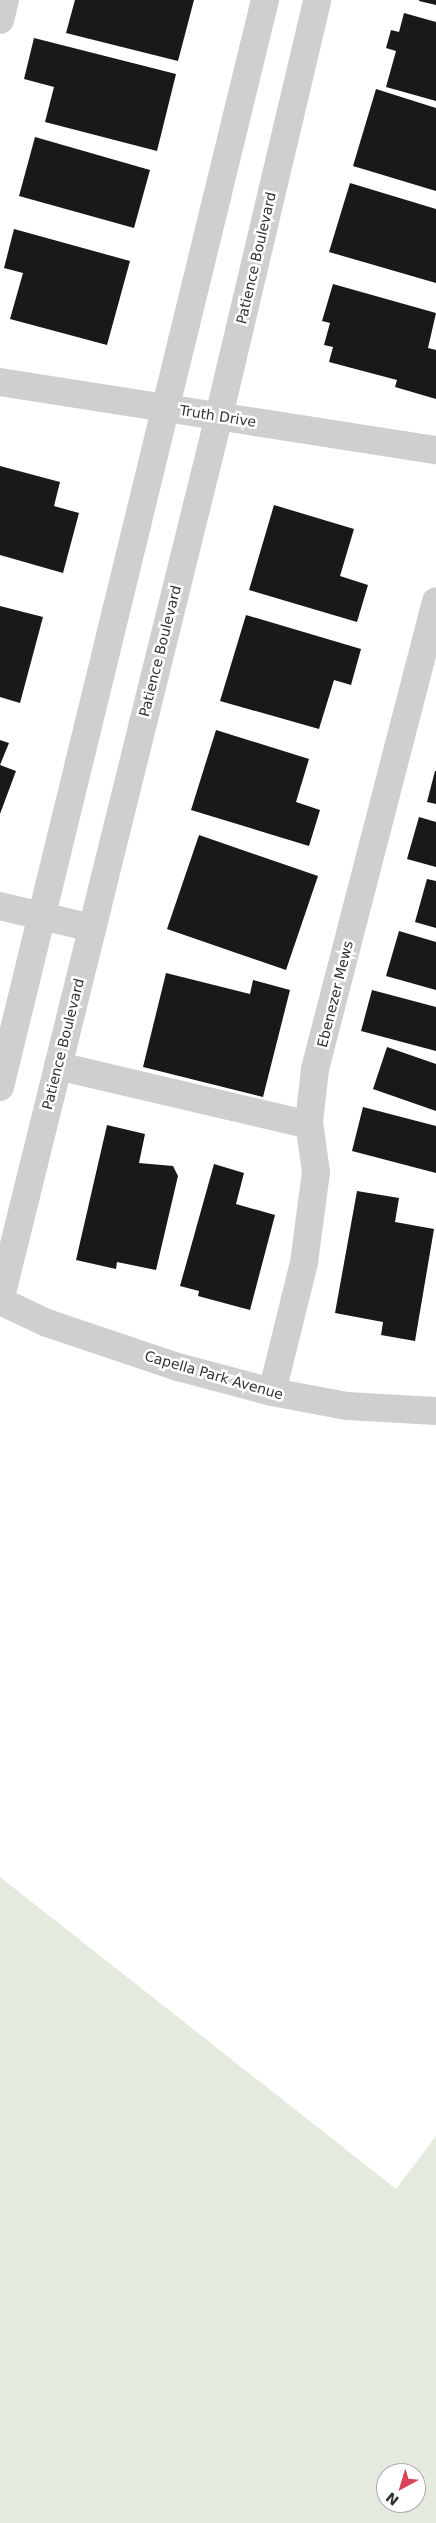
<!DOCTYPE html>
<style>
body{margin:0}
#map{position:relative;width:436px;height:2523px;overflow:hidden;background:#fff;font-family:"DejaVu Sans",sans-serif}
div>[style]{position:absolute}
.green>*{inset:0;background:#e5eade}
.building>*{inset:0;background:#191919}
.minor>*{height:28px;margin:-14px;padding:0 14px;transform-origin:14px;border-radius:14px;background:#cfcfcf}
span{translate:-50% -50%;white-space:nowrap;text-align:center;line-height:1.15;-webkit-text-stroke:5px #fff;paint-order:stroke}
.street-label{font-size:14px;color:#323232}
.north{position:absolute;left:376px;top:2463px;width:50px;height:50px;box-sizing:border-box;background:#fff;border:1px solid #adadad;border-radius:50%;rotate:219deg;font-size:14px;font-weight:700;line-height:20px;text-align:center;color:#323232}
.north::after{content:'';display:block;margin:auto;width:18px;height:22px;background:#d94357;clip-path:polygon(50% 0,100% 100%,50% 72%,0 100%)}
</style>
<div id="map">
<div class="green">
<i style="clip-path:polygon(evenodd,0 1877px,396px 2189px,436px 2136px,436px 2523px,0 2523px,0 1877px,386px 2473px,416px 2473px,416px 2503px,386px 2503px,386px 2473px)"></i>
</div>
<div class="building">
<i style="clip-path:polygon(75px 0,194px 0,178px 61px,66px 33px)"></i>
<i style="clip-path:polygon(419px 0,436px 0,436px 5px,419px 1px)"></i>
<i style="clip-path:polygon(404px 13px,436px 22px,436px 101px,386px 87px,396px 51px,386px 48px,391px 30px,399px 32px)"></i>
<i style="clip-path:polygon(34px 38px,176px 74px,157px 151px,45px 122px,54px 87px,24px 79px)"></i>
<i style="clip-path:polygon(376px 89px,436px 108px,436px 191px,353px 166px)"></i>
<i style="clip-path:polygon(35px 137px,150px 170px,134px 228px,19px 196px)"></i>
<i style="clip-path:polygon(350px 183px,436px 209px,436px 283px,329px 252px)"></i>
<i style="clip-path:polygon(14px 229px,130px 261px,107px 345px,10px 319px,23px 273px,4px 268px)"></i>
<i style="clip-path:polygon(333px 284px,436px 313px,428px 348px,436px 350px,436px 399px,395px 387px,397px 380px,329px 362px,333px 347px,324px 345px,330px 323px,322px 321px)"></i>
<i style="clip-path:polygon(0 466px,60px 482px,54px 506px,79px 513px,63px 573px,0 555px)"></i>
<i style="clip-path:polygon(274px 505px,354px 529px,340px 576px,368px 585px,357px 622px,249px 590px)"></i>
<i style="clip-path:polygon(0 606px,43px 617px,20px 703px,0 697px)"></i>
<i style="clip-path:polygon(246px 615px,361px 649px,351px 685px,334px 680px,319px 729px,220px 701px)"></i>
<i style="clip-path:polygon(216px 730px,309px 759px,296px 802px,320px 810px,309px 846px,191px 810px)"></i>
<i style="clip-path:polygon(0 740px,9px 743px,0 765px,16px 771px,0 814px)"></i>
<i style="clip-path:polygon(435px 771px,436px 771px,436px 804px,427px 802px)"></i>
<i style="clip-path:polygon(419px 817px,436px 822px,436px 867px,407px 859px)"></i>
<i style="clip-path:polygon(199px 835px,318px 876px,286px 970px,167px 929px)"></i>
<i style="clip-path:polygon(427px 879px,436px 881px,436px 928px,415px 922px)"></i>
<i style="clip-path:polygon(399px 931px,436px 942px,436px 990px,386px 976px)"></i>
<i style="clip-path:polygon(166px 973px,250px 994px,253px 980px,290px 990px,263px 1097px,143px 1067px)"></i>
<i style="clip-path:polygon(372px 990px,436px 1007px,436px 1051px,361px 1031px)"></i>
<i style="clip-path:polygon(387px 1047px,436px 1064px,436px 1111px,373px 1089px)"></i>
<i style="clip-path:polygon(363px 1107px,436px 1126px,436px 1173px,352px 1151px)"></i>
<i style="clip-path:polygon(107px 1125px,145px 1134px,139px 1163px,173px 1166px,178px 1176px,156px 1270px,117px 1262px,116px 1269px,76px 1260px)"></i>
<i style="clip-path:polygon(214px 1164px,244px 1173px,236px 1204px,275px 1215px,250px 1310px,198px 1296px,199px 1291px,180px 1286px)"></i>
<i style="clip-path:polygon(357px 1191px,399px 1198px,395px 1222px,434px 1229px,415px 1341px,381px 1335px,383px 1322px,335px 1313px)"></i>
</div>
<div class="minor">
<i style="left:0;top:20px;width:21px;rotate:-76deg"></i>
<i style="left:0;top:382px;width:441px;rotate:8.9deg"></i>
<i style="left:0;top:906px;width:95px;rotate:13.4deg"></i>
<i style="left:58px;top:1066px;width:258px;rotate:13.2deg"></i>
<i style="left:0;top:1087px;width:1119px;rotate:-76.3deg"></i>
<i style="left:0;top:1301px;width:912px;rotate:-76.1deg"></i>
<i style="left:219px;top:416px;width:427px;rotate:-76.7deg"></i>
<i style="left:0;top:1301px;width:52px;rotate:25.1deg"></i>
<i style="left:47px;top:1323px;width:138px;rotate:18.6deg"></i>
<i style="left:178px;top:1367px;width:97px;rotate:14.9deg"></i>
<i style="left:272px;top:1392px;width:76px;rotate:10.6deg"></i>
<i style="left:347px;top:1406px;width:89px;rotate:3.2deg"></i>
<i style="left:272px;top:1392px;width:133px;rotate:-76.1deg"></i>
<i style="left:304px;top:1263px;width:92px;rotate:-82.5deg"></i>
<i style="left:316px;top:1172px;width:50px;rotate:-98deg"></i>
<i style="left:309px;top:1122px;width:53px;rotate:-83.5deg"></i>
<i style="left:315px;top:1069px;width:483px;rotate:-75.5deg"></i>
</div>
<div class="street-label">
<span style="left:256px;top:258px;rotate:-77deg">Patience Boulevard</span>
<span style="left:218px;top:416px;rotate:9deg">Truth Drive</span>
<span style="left:160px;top:651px;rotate:-76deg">Patience Boulevard</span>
<span style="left:335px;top:994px;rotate:-76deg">Ebenezer Mews</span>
<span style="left:63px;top:1044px;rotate:-76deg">Patience Boulevard</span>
<span style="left:214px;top:1375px;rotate:16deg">Capella Park Avenue</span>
</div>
<div class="north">N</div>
</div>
